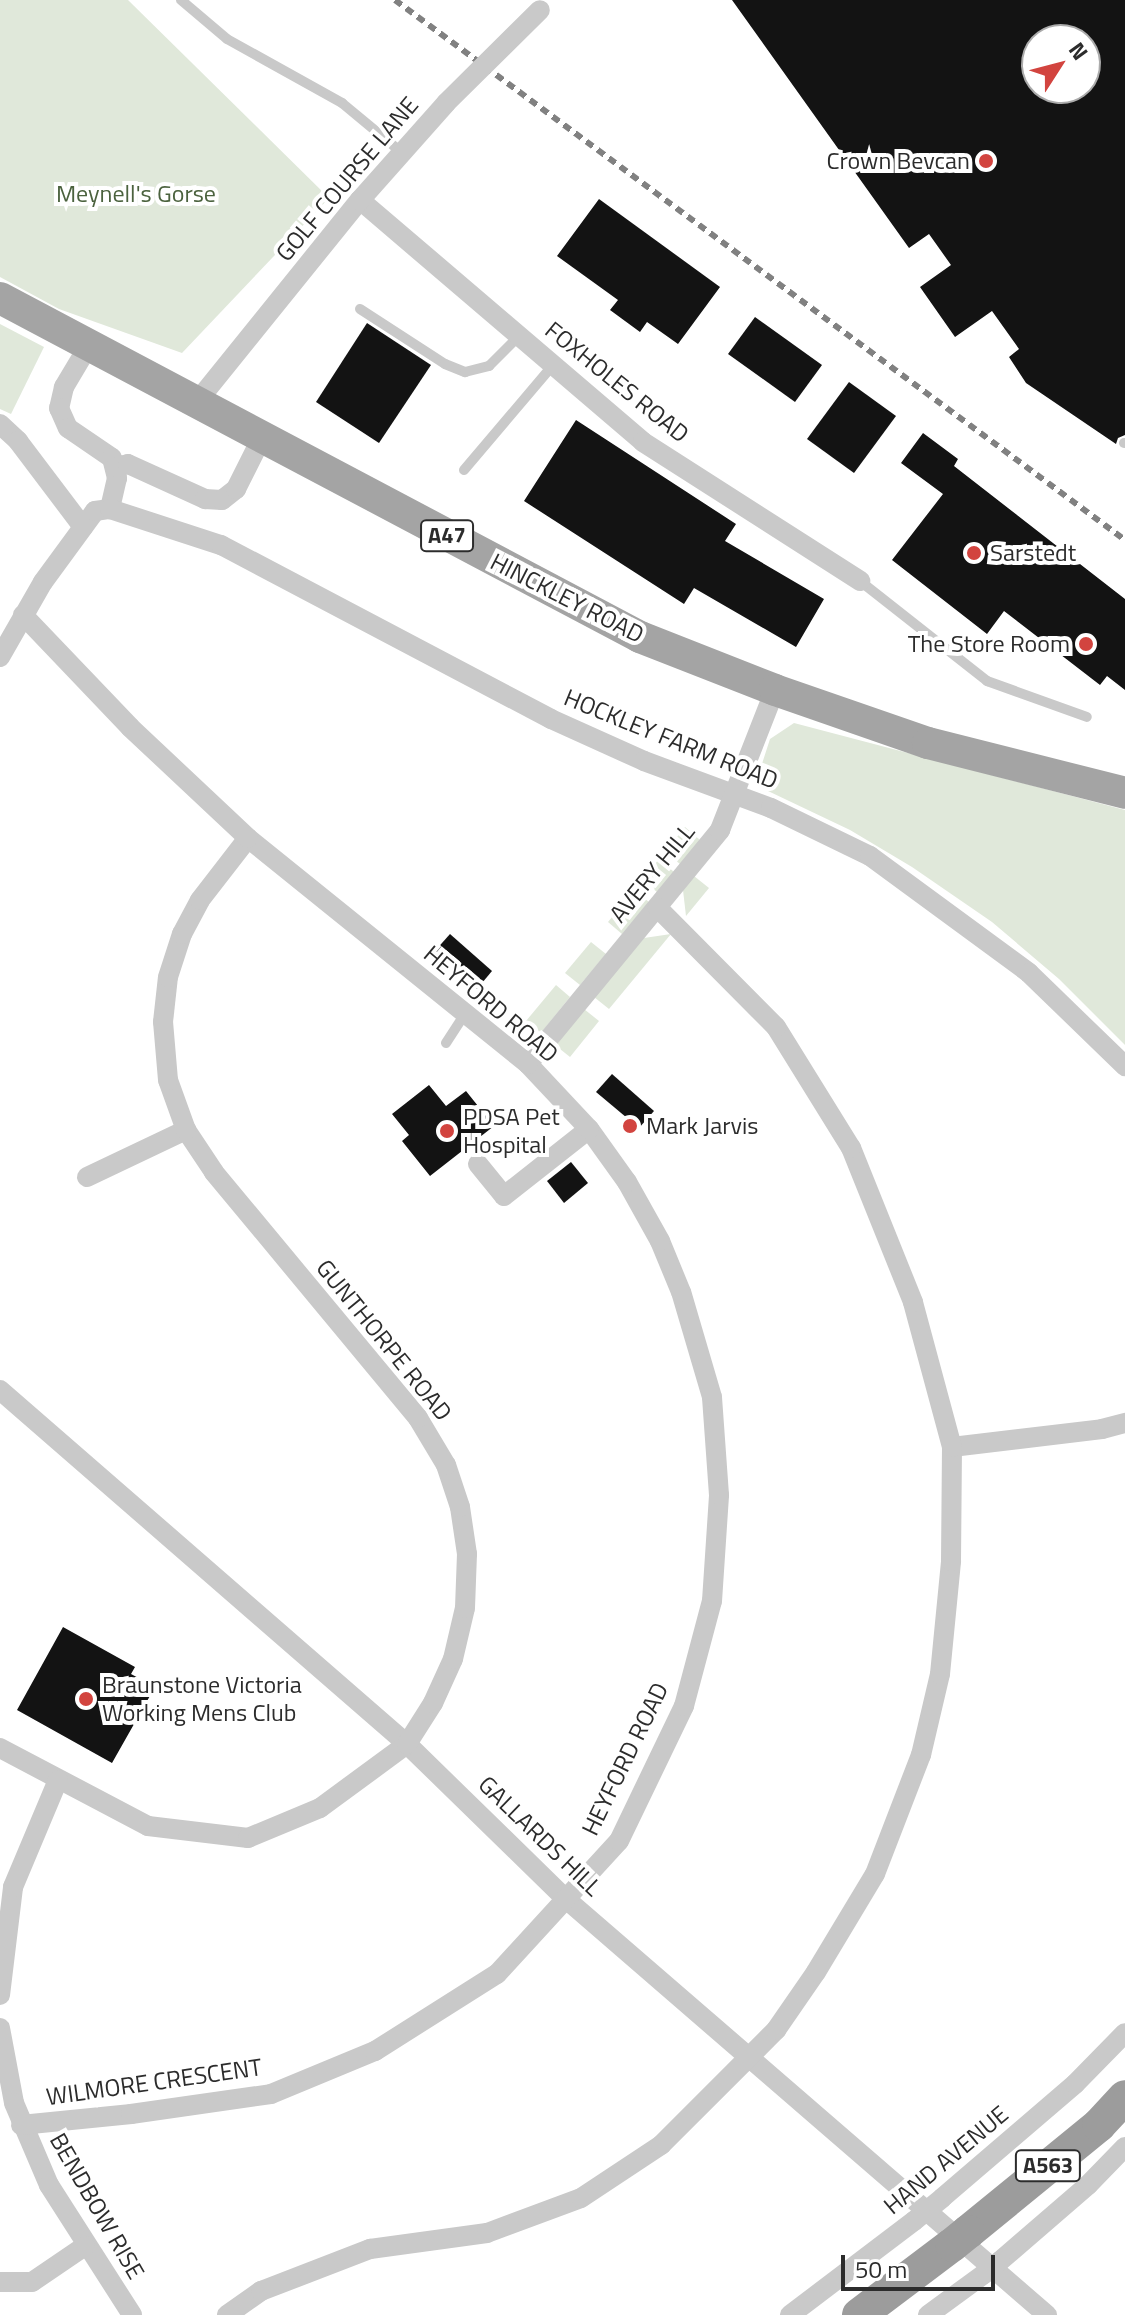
<!DOCTYPE html>
<style>
body{margin:0}
#map{position:relative;width:1125px;height:2315px;overflow:hidden;background:#fff;font-family:"Titillium Web",sans-serif}
div>[style]{position:absolute}
.green>*{inset:0;background:#e0e8da}
.building>*{inset:0;background:#131313}
.service>*{height:10px;margin:-5px;padding:0 5px;transform-origin:5px;border-radius:5px;background:#c9c9c9}
.minor>*{height:20px;margin:-10px;padding:0 10px;transform-origin:10px;border-radius:10px;background:#c9c9c9}
.primary>*{height:32px;margin:-16px;padding:0 16px;transform-origin:16px;border-radius:16px;background:#a4a4a4}
.trunk>*{height:34px;margin:-17px;padding:0 17px;transform-origin:17px;border-radius:17px;background:#9c9c9c}
.rail>*{height:6px;margin-top:-3px;transform-origin:0;background:repeating-linear-gradient(90deg,#818181 0 8px,transparent 0 14px)}
.minor-bridge>*{height:20px;margin:-10px;padding:0 10px;transform-origin:10px;border-radius:10px;background:#c9c9c9}
.trunk-bridge>*{height:34px;margin:-17px;padding:0 17px;transform-origin:17px;border-radius:17px;background:#9c9c9c}
.dots>*{width:22px;height:22px;translate:-50% -50%;box-sizing:border-box;border:4px solid #fff;border-radius:50%}
span{translate:-50% -50%;white-space:nowrap;text-align:center;line-height:1.15;-webkit-text-stroke:8px #fff;paint-order:stroke}
.shield-label span{padding:2px 6px;background:#fff;border:2px solid;border-radius:6px;-webkit-text-stroke-width:0}
.shield-label{font-size:22px;color:#2c2c2c;font-weight:700}
.poi-label{font-size:24px;color:#2c2c2c}
.right{translate:-100% -50%;text-align:right}
.left{translate:0 -50%;text-align:left}
.street-label{font-size:24px;color:#2c2c2c}
.park-label{font-size:24px;color:#4b623e}
.north{position:absolute;left:1021px;top:24px;width:80px;height:80px;box-sizing:border-box;background:#fff;border:2px solid #ababab;border-radius:50%;rotate:54deg;font-size:22px;font-weight:700;line-height:32px;text-align:center;color:#2c2c2c}
.north::after{content:'';display:block;margin:auto;width:28px;height:36px;background:#d2443f;clip-path:polygon(50% 0,100% 100%,50% 72%,0 100%)}
.scale{position:absolute;left:841px;top:2255px;width:154px;height:36px;box-sizing:border-box;border:4px solid #2c2c2c;border-top:0;padding-left:10px;font-size:24px;line-height:28px;white-space:nowrap;color:#2c2c2c;-webkit-text-stroke:6px #fff;paint-order:stroke}
</style>
<div id="map">
<div class="green">
<i style="clip-path:polygon(0 0,128px 0,329px 198px,182px 353px,59px 309px,0 277px)"></i>
<i style="clip-path:polygon(0 324px,44px 347px,11px 414px,0 409px)"></i>
<i style="clip-path:polygon(794px 723px,1125px 810px,1125px 1045px,1059px 979px,992px 922px,912px 867px,850px 830px,768px 791px,760px 770px,770px 739px)"></i>
<i style="clip-path:polygon(685px 827px,700px 840px,680px 864px,665px 852px)"></i>
<i style="clip-path:polygon(659px 859px,674px 872px,657px 892px,642px 880px)"></i>
<i style="clip-path:polygon(694px 876px,709px 888px,686px 916px,683px 890px)"></i>
<i style="clip-path:polygon(634px 890px,649px 902px,622px 934px,608px 922px)"></i>
<i style="clip-path:polygon(671px 934px,609px 1009px,594px 997px,644px 938px)"></i>
<i style="clip-path:polygon(591px 942px,606px 954px,580px 985px,565px 973px)"></i>
<i style="clip-path:polygon(556px 985px,570px 997px,541px 1033px,526px 1021px)"></i>
<i style="clip-path:polygon(584px 1009px,599px 1021px,570px 1057px,555px 1045px)"></i>
</div>
<div class="building">
<i style="clip-path:polygon(evenodd,732px 0,1125px 0,1125px 435px,1118px 438px,1116px 444px,1026px 383px,1009px 357px,1019px 349px,992px 311px,955px 337px,920px 287px,951px 265px,929px 234px,909px 248px,732px 0,1037px 40px,1085px 40px,1085px 88px,1037px 88px,1037px 40px)"></i>
<i style="clip-path:polygon(599px 199px,720px 287px,678px 344px,647px 322px,640px 332px,610px 310px,618px 300px,557px 256px)"></i>
<i style="clip-path:polygon(755px 317px,822px 365px,795px 402px,728px 354px)"></i>
<i style="clip-path:polygon(367px 323px,431px 365px,379px 443px,316px 402px)"></i>
<i style="clip-path:polygon(849px 382px,896px 416px,854px 473px,807px 439px)"></i>
<i style="clip-path:polygon(576px 420px,736px 524px,725px 541px,824px 599px,796px 647px,694px 588px,684px 604px,524px 501px)"></i>
<i style="clip-path:polygon(923px 433px,958px 459px,954px 466px,1125px 599px,1125px 690px,1107px 676px,1100px 685px,1004px 611px,987px 634px,892px 560px,943px 494px,901px 463px)"></i>
<i style="clip-path:polygon(450px 934px,492px 971px,477px 989px,434px 952px)"></i>
<i style="clip-path:polygon(612px 1074px,654px 1111px,639px 1128px,596px 1092px)"></i>
<i style="clip-path:polygon(429px 1085px,446px 1106px,466px 1091px,494px 1126px,430px 1176px,402px 1141px,409px 1135px,392px 1114px)"></i>
<i style="clip-path:polygon(571px 1162px,588px 1183px,564px 1203px,547px 1181px)"></i>
<i style="clip-path:polygon(63px 1627px,135px 1667px,131px 1674px,155px 1687px,112px 1763px,17px 1710px)"></i>
</div>
<div class="service">
<i style="left:181px;top:0;width:60px;rotate:40.3deg"></i>
<i style="left:227px;top:39px;width:132px;rotate:29.1deg"></i>
<i style="left:342px;top:103px;width:77px;rotate:39.7deg"></i>
<i style="left:360px;top:309px;width:101px;rotate:32.9deg"></i>
<i style="left:445px;top:364px;width:22px;rotate:22deg"></i>
<i style="left:465px;top:372px;width:25px;rotate:-14deg"></i>
<i style="left:489px;top:366px;width:42px;rotate:-45deg"></i>
<i style="left:1124px;top:443px;width:1px"></i>
<i style="left:464px;top:470px;width:138px;rotate:-49.7deg"></i>
<i style="left:860px;top:581px;width:162px;rotate:38.2deg"></i>
<i style="left:987px;top:681px;width:106px;rotate:19.8deg"></i>
<i style="left:446px;top:1043px;width:33px;rotate:-57deg"></i>
</div>
<div class="minor">
<i style="left:360px;top:200px;width:372px;rotate:40.5deg"></i>
<i style="left:643px;top:442px;width:258px;rotate:32.6deg"></i>
<i style="left:89px;top:345px;width:49px;rotate:120.8deg"></i>
<i style="left:64px;top:387px;width:22px;rotate:103deg"></i>
<i style="left:59px;top:408px;width:22px;rotate:66deg"></i>
<i style="left:68px;top:428px;width:53px;rotate:34.3deg"></i>
<i style="left:112px;top:458px;width:21px;rotate:76deg"></i>
<i style="left:117px;top:478px;width:32px;rotate:103deg"></i>
<i style="left:196px;top:403px;width:261px;rotate:-51.1deg"></i>
<i style="left:360px;top:200px;width:130px;rotate:-48.4deg"></i>
<i style="left:0;top:424px;width:25px;rotate:43deg"></i>
<i style="left:18px;top:441px;width:108px;rotate:52.9deg"></i>
<i style="left:116px;top:467px;width:12px;rotate:-14deg"></i>
<i style="left:128px;top:464px;width:85px;rotate:24.4deg"></i>
<i style="left:205px;top:499px;width:17px;rotate:3deg"></i>
<i style="left:222px;top:500px;width:18px;rotate:-38deg"></i>
<i style="left:236px;top:489px;width:56px;rotate:-63.4deg"></i>
<i style="left:0;top:657px;width:86px;rotate:-60.2deg"></i>
<i style="left:43px;top:582px;width:88px;rotate:-53.8deg"></i>
<i style="left:95px;top:511px;width:15px;rotate:-8deg"></i>
<i style="left:110px;top:509px;width:117px;rotate:18deg"></i>
<i style="left:221px;top:545px;width:373px;rotate:27.8deg"></i>
<i style="left:551px;top:719px;width:102px;rotate:24.3deg"></i>
<i style="left:644px;top:761px;width:135px;rotate:20.3deg"></i>
<i style="left:771px;top:808px;width:110px;rotate:25.9deg"></i>
<i style="left:870px;top:856px;width:197px;rotate:36.3deg"></i>
<i style="left:1029px;top:973px;width:134px;rotate:44.1deg"></i>
<i style="left:528px;top:1064px;width:303px;rotate:-50.6deg"></i>
<i style="left:720px;top:830px;width:150px;rotate:-68.6deg"></i>
<i style="left:478px;top:1164px;width:41px;rotate:50.9deg"></i>
<i style="left:504px;top:1196px;width:108px;rotate:-38.2deg"></i>
<i style="left:87px;top:1177px;width:110px;rotate:-25.4deg"></i>
<i style="left:0;top:1390px;width:539px;rotate:41.02deg"></i>
<i style="left:407px;top:1744px;width:222px;rotate:44.3deg"></i>
<i style="left:566px;top:1899px;width:636px;rotate:40.86deg"></i>
<i style="left:952px;top:1447px;width:151px;rotate:-6.8deg"></i>
<i style="left:1102px;top:1429px;width:24px;rotate:-15deg"></i>
<i style="left:0;top:1748px;width:167px;rotate:27.8deg"></i>
<i style="left:148px;top:1826px;width:101px;rotate:6.8deg"></i>
<i style="left:248px;top:1838px;width:78px;rotate:-22.6deg"></i>
<i style="left:320px;top:1808px;width:108px;rotate:-36.3deg"></i>
<i style="left:407px;top:1744px;width:49px;rotate:-57.6deg"></i>
<i style="left:433px;top:1703px;width:48px;rotate:-65.6deg"></i>
<i style="left:453px;top:1659px;width:52px;rotate:-76.8deg"></i>
<i style="left:465px;top:1608px;width:54px;rotate:-87.9deg"></i>
<i style="left:467px;top:1554px;width:48px;rotate:-98.5deg"></i>
<i style="left:460px;top:1507px;width:44px;rotate:-108.4deg"></i>
<i style="left:446px;top:1465px;width:55px;rotate:-120.8deg"></i>
<i style="left:418px;top:1418px;width:320px;rotate:-129.7deg"></i>
<i style="left:214px;top:1172px;width:50px;rotate:-123.7deg"></i>
<i style="left:186px;top:1130px;width:53px;rotate:-109.8deg"></i>
<i style="left:168px;top:1080px;width:58px;rotate:-94.9deg"></i>
<i style="left:163px;top:1022px;width:45px;rotate:-83.7deg"></i>
<i style="left:168px;top:977px;width:45px;rotate:-72deg"></i>
<i style="left:182px;top:934px;width:38px;rotate:-62deg"></i>
<i style="left:200px;top:900px;width:78px;rotate:-52.3deg"></i>
<i style="left:0;top:1995px;width:109px;rotate:-83.1deg"></i>
<i style="left:13px;top:1887px;width:116px;rotate:-67.2deg"></i>
<i style="left:0;top:2028px;width:76px;rotate:79.4deg"></i>
<i style="left:14px;top:2103px;width:89px;rotate:66.9deg"></i>
<i style="left:49px;top:2185px;width:154px;rotate:57.4deg"></i>
<i style="left:21px;top:2125px;width:111px;rotate:-5.7deg"></i>
<i style="left:131px;top:2114px;width:141px;rotate:-8.1deg"></i>
<i style="left:271px;top:2094px;width:113px;rotate:-22.5deg"></i>
<i style="left:375px;top:2051px;width:144px;rotate:-32.3deg"></i>
<i style="left:497px;top:1974px;width:180px;rotate:-47.5deg"></i>
<i style="left:619px;top:1841px;width:150px;rotate:-64.3deg"></i>
<i style="left:684px;top:1706px;width:109px;rotate:-75.1deg"></i>
<i style="left:712px;top:1601px;width:106px;rotate:-86.2deg"></i>
<i style="left:719px;top:1495px;width:98px;rotate:-94.1deg"></i>
<i style="left:712px;top:1397px;width:109px;rotate:-106.4deg"></i>
<i style="left:681px;top:1292px;width:55px;rotate:-112.4deg"></i>
<i style="left:660px;top:1241px;width:68px;rotate:-119.2deg"></i>
<i style="left:627px;top:1182px;width:65px;rotate:-125.6deg"></i>
<i style="left:589px;top:1129px;width:89px;rotate:-133.2deg"></i>
<i style="left:528px;top:1064px;width:360px;rotate:-141.1deg"></i>
<i style="left:248px;top:838px;width:162px;rotate:-136.8deg"></i>
<i style="left:130px;top:727px;width:155px;rotate:-133.7deg"></i>
<i style="left:942px;top:2198px;width:175px;rotate:-40.6deg"></i>
<i style="left:1075px;top:2084px;width:71px;rotate:-45.6deg"></i>
<i style="left:1000px;top:2261px;width:116px;rotate:-40.8deg"></i>
<i style="left:1088px;top:2185px;width:53px;rotate:-45.8deg"></i>
<i style="left:0;top:2282px;width:32px"></i>
<i style="left:32px;top:2282px;width:64px;rotate:-34.2deg"></i>
<i style="left:227px;top:2315px;width:42px;rotate:-35.2deg"></i>
<i style="left:261px;top:2291px;width:117px;rotate:-21.1deg"></i>
<i style="left:370px;top:2249px;width:118px;rotate:-7.8deg"></i>
<i style="left:487px;top:2233px;width:100px;rotate:-20.4deg"></i>
<i style="left:581px;top:2198px;width:96px;rotate:-33.5deg"></i>
<i style="left:661px;top:2145px;width:163px;rotate:-45deg"></i>
<i style="left:776px;top:2030px;width:70px;rotate:-55.4deg"></i>
<i style="left:816px;top:1972px;width:114px;rotate:-59deg"></i>
<i style="left:875px;top:1874px;width:128px;rotate:-68.9deg"></i>
<i style="left:921px;top:1755px;width:83px;rotate:-76.8deg"></i>
<i style="left:940px;top:1674px;width:114px;rotate:-84.4deg"></i>
<i style="left:951px;top:1561px;width:114px;rotate:-89.5deg"></i>
<i style="left:952px;top:1447px;width:150px;rotate:-105.1deg"></i>
<i style="left:913px;top:1302px;width:166px;rotate:-111.9deg"></i>
<i style="left:851px;top:1148px;width:142px;rotate:-121.8deg"></i>
<i style="left:776px;top:1027px;width:168px;rotate:-134.8deg"></i>
<i style="left:790px;top:2315px;width:156px;rotate:-37.2deg"></i>
<i style="left:928px;top:2315px;width:69px;rotate:-36.2deg"></i>
</div>
<div class="primary">
<i style="left:0;top:298px;width:724px;rotate:27.91deg"></i>
<i style="left:640px;top:637px;width:145px;rotate:21.4deg"></i>
<i style="left:775px;top:690px;width:162px;rotate:19.1deg"></i>
<i style="left:928px;top:743px;width:203px;rotate:14.2deg"></i>
</div>
<div class="trunk">
<i style="left:968px;top:2232px;width:169px;rotate:-39.2deg"></i>
<i style="left:1099px;top:2125px;width:38px;rotate:-47deg"></i>
<i style="left:859px;top:2315px;width:116px;rotate:-37deg"></i>
</div>
<div class="rail">
<i style="left:395px;top:0;width:908px;rotate:36.49deg"></i>
</div>
<div class="minor-bridge">
<i style="left:446px;top:103px;width:132px;rotate:-44.7deg"></i>
<i style="left:914px;top:2221px;width:36px;rotate:-39deg"></i>
<i style="left:984px;top:2274px;width:21px;rotate:-39deg"></i>
</div>
<div class="trunk-bridge">
<i style="left:952px;top:2245px;width:21px;rotate:-39deg"></i>
</div>
<div class="dots">
<i style="left:986px;top:161px;background:#d2443f"></i>
<i style="left:974px;top:553px;background:#d2443f"></i>
<i style="left:1086px;top:644px;background:#d2443f"></i>
<i style="left:630px;top:1126px;background:#d2443f"></i>
<i style="left:447px;top:1131px;background:#d2443f"></i>
<i style="left:86px;top:1699px;background:#d2443f"></i>
</div>
<div class="shield-label">
<span style="left:447px;top:536px">A47</span>
<span style="left:1048px;top:2166px">A563</span>
</div>
<div class="poi-label">
<span class="right" style="left:970px;top:161px">Crown Bevcan</span>
<span class="left" style="left:990px;top:553px">Sarstedt</span>
<span class="right" style="left:1070px;top:644px">The Store Room</span>
<span class="left" style="left:463px;top:1131px">PDSA Pet<br>Hospital</span>
<span class="left" style="left:646px;top:1126px">Mark Jarvis</span>
<span class="left" style="left:102px;top:1699px">Braunstone Victoria<br>Working Mens Club</span>
</div>
<div class="street-label">
<span style="left:347px;top:179px;rotate:-50deg">GOLF COURSE LANE</span>
<span style="left:617px;top:382px;rotate:39deg">FOXHOLES ROAD</span>
<span style="left:567px;top:598px;rotate:27deg">HINCKLEY ROAD</span>
<span style="left:671px;top:739px;rotate:22deg">HOCKLEY FARM ROAD</span>
<span style="left:652px;top:873px;rotate:-51deg">AVERY HILL</span>
<span style="left:491px;top:1004px;rotate:40deg">HEYFORD ROAD</span>
<span style="left:384px;top:1340px;rotate:51deg">GUNTHORPE ROAD</span>
<span style="left:625px;top:1759px;rotate:-64deg">HEYFORD ROAD</span>
<span style="left:540px;top:1836px;rotate:44deg">GALLARDS HILL</span>
<span style="left:154px;top:2082px;rotate:-8deg">WILMORE CRESCENT</span>
<span style="left:946px;top:2160px;rotate:-40deg">HAND AVENUE</span>
<span style="left:97px;top:2206px;rotate:60deg">BENDBOW RISE</span>
</div>
<div class="park-label">
<span style="left:136px;top:194px">Meynell's Gorse</span>
</div>
<div class="north">N</div>
<div class="scale">50 m</div>
</div>
